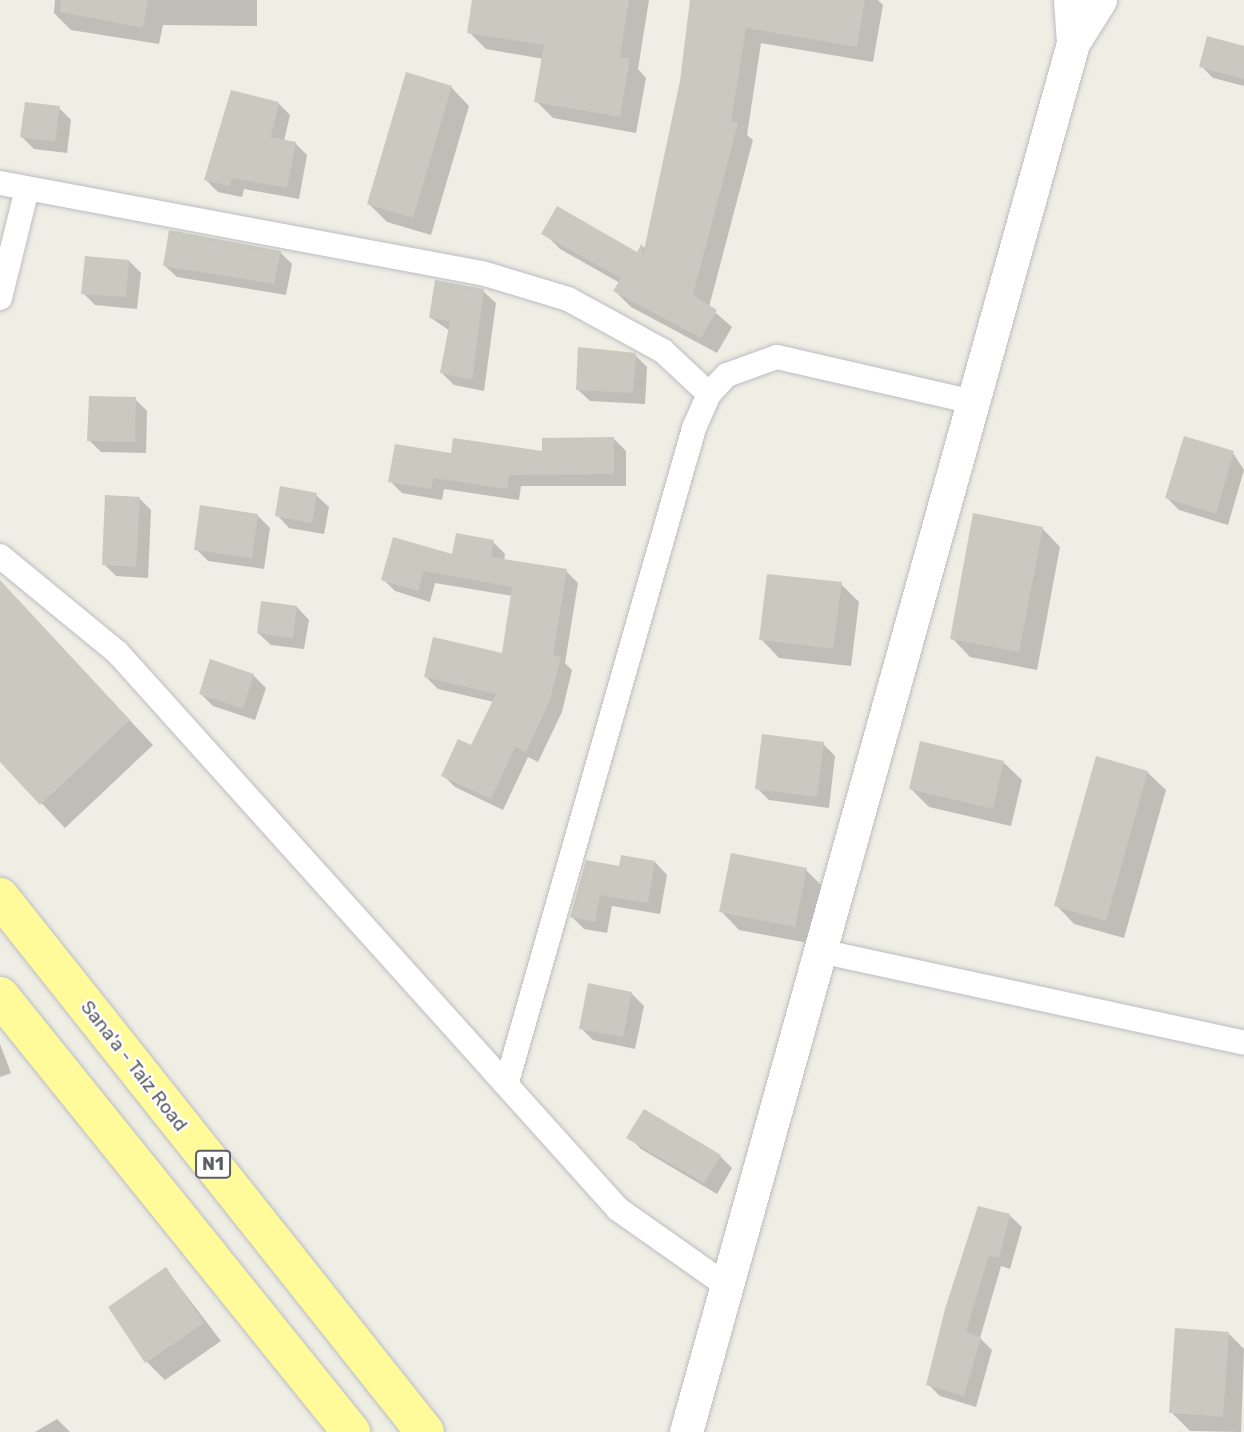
<!DOCTYPE html>
<style>
body{margin:0}
#map{position:relative;width:1244px;height:1432px;overflow:hidden;background:#efeee4;font-family:Rubik,sans-serif}
div>[style]{position:absolute}
.shadow>*{inset:0;background:#0003}
.building>*{inset:0;background:#cac9c0}
.roads{filter:drop-shadow(0 0 2px #bbbdc3) drop-shadow(0 0 2px #bbbdc3)}
.minor>*{height:24px;margin:-12px;padding:0 12px;transform-origin:12px;border-radius:12px;background:#fff}
.secondary>*{height:33px;margin:-16.5px;padding:0 16.5px;transform-origin:16.5px;border-radius:16.5px;background:#fff}
.trunk>*{height:38px;margin:-19px;padding:0 19px;transform-origin:19px;border-radius:19px;background:#fffa9a}
span{translate:-50% -50%;white-space:nowrap;text-align:center;line-height:1.15;-webkit-text-stroke:5px #fff;paint-order:stroke}
.shield-label span{padding:2px 5px;background:#fff;border:2px solid;border-radius:5px;-webkit-text-stroke-width:0}
.shield-label{font-size:18px;color:#5c5e65;font-weight:700}
.street-label{font-size:19px;color:#5c5e65}
</style>
<div id="map">
<div class="shadow">
<i style="clip-path:polygon(55px 0,257px 0,257px 26px,163px 25px,159px 44px,71px 30px,54px 13px)"></i>
<i style="clip-path:polygon(473px 0,649px 0,638px 69px,646px 78px,636px 133px,553px 118px,536px 101px,544px 59px,486px 49px,469px 32px)"></i>
<i style="clip-path:polygon(693px 0,878px 0,883px 5px,873px 62px,761px 43px,747px 135px,753px 140px,709px 307px,732px 327px,717px 353px,631px 307px,615px 291px,620px 283px,560px 249px,544px 233px,638px 254px,643px 246px,646px 250px,681px 81px)"></i>
<i style="clip-path:polygon(1244px 48px,1244px 86px,1213px 78px,1201px 66px)"></i>
<i style="clip-path:polygon(451px 87px,469px 106px,431px 235px,387px 222px,369px 204px)"></i>
<i style="clip-path:polygon(278px 103px,290px 115px,284px 141px,295px 143px,307px 155px,299px 199px,244px 189px,242px 197px,218px 192px,206px 180px)"></i>
<i style="clip-path:polygon(59px 108px,71px 120px,67px 153px,34px 149px,22px 137px)"></i>
<i style="clip-path:polygon(280px 252px,292px 264px,286px 295px,177px 277px,164px 265px)"></i>
<i style="clip-path:polygon(129px 261px,141px 273px,137px 309px,95px 305px,83px 293px)"></i>
<i style="clip-path:polygon(483px 291px,496px 303px,484px 391px,454px 385px,441px 372px,450px 331px,431px 318px)"></i>
<i style="clip-path:polygon(635px 355px,647px 367px,645px 404px,590px 401px,577px 389px)"></i>
<i style="clip-path:polygon(135px 399px,147px 411px,146px 453px,101px 452px,89px 440px)"></i>
<i style="clip-path:polygon(614px 439px,626px 451px,626px 486px,521px 486px,519px 500px,444px 489px,442px 500px,402px 493px,390px 481px,452px 455px,544px 453px)"></i>
<i style="clip-path:polygon(1233px 453px,1244px 470px,1228px 525px,1179px 510px,1167px 498px)"></i>
<i style="clip-path:polygon(316px 495px,329px 507px,324px 534px,289px 528px,277px 515px)"></i>
<i style="clip-path:polygon(139px 498px,151px 510px,148px 578px,116px 576px,104px 564px)"></i>
<i style="clip-path:polygon(258px 516px,270px 528px,264px 569px,208px 561px,196px 549px)"></i>
<i style="clip-path:polygon(1042px 528px,1060px 547px,1037px 670px,970px 657px,952px 638px)"></i>
<i style="clip-path:polygon(493px 542px,505px 554px,504px 561px,566px 571px,578px 583px,565px 663px,572px 670px,562px 712px,538px 762px,528px 757px,503px 810px,455px 787px,443px 775px,472px 747px,494px 702px,438px 689px,426px 677px,503px 655px,513px 596px,435px 583px,430px 602px,395px 591px,383px 579px)"></i>
<i style="clip-path:polygon(0 582px,153px 745px,65px 828px,0 759px)"></i>
<i style="clip-path:polygon(841px 584px,859px 602px,851px 666px,779px 658px,761px 639px)"></i>
<i style="clip-path:polygon(297px 607px,309px 620px,304px 649px,271px 645px,258px 633px)"></i>
<i style="clip-path:polygon(211px 662px,254px 676px,266px 688px,255px 720px,213px 706px,201px 694px)"></i>
<i style="clip-path:polygon(823px 744px,835px 756px,829px 808px,769px 800px,757px 788px)"></i>
<i style="clip-path:polygon(1003px 762px,1022px 780px,1011px 826px,929px 807px,911px 789px)"></i>
<i style="clip-path:polygon(1147px 772px,1166px 790px,1124px 938px,1074px 924px,1056px 905px)"></i>
<i style="clip-path:polygon(655px 862px,667px 875px,660px 914px,612px 906px,607px 933px,584px 929px,572px 917px,620px 868px)"></i>
<i style="clip-path:polygon(806px 870px,824px 888px,813px 944px,739px 930px,721px 911px)"></i>
<i style="clip-path:polygon(631px 993px,644px 1006px,635px 1049px,593px 1040px,581px 1028px)"></i>
<i style="clip-path:polygon(0 1044px,11px 1073px,0 1077px)"></i>
<i style="clip-path:polygon(644px 1111px,720px 1156px,732px 1168px,717px 1194px,641px 1149px,629px 1137px)"></i>
<i style="clip-path:polygon(979px 1208px,1009px 1215px,1022px 1227px,1010px 1269px,1001px 1266px,980px 1338px,992px 1350px,976px 1407px,940px 1396px,928px 1384px)"></i>
<i style="clip-path:polygon(166px 1269px,221px 1341px,165px 1380px,147px 1362px)"></i>
<i style="clip-path:polygon(1228px 1333px,1244px 1349px,1241px 1432px,1190px 1431px,1171px 1412px)"></i>
<i style="clip-path:polygon(57px 1419px,70px 1432px,35px 1432px)"></i>
</div>
<div class="building">
<i style="clip-path:polygon(61px 0,148px 0,143px 28px,60px 12px)"></i>
<i style="clip-path:polygon(472px 0,629px 0,620px 57px,630px 59px,620px 117px,534px 102px,544px 45px,467px 33px)"></i>
<i style="clip-path:polygon(690px 0,865px 0,857px 47px,746px 28px,731px 121px,738px 123px,693px 295px,717px 310px,701px 338px,613px 291px,621px 278px,541px 234px,557px 206px,637px 252px,642px 243px,643px 255px,680px 81px)"></i>
<i style="clip-path:polygon(1207px 36px,1244px 46px,1244px 79px,1199px 67px)"></i>
<i style="clip-path:polygon(406px 72px,452px 86px,413px 218px,367px 204px)"></i>
<i style="clip-path:polygon(231px 90px,279px 102px,271px 137px,296px 142px,287px 188px,232px 178px,230px 186px,204px 180px)"></i>
<i style="clip-path:polygon(25px 102px,60px 106px,55px 142px,20px 137px)"></i>
<i style="clip-path:polygon(169px 230px,281px 251px,274px 284px,163px 266px)"></i>
<i style="clip-path:polygon(85px 256px,129px 260px,126px 297px,81px 294px)"></i>
<i style="clip-path:polygon(435px 280px,484px 289px,472px 380px,440px 373px,450px 321px,429px 318px)"></i>
<i style="clip-path:polygon(578px 347px,636px 353px,633px 393px,576px 390px)"></i>
<i style="clip-path:polygon(89px 396px,136px 397px,135px 442px,87px 441px)"></i>
<i style="clip-path:polygon(1184px 436px,1234px 451px,1216px 514px,1165px 498px)"></i>
<i style="clip-path:polygon(614px 437px,614px 474px,509px 475px,507px 489px,433px 478px,431px 489px,388px 482px,395px 444px,451px 453px,453px 438px,542px 451px,542px 438px)"></i>
<i style="clip-path:polygon(280px 486px,317px 493px,312px 523px,275px 516px)"></i>
<i style="clip-path:polygon(105px 495px,140px 497px,136px 567px,102px 565px)"></i>
<i style="clip-path:polygon(200px 505px,258px 514px,252px 558px,194px 550px)"></i>
<i style="clip-path:polygon(973px 513px,1043px 527px,1019px 652px,950px 639px)"></i>
<i style="clip-path:polygon(456px 533px,494px 540px,491px 557px,567px 569px,553px 655px,561px 657px,550px 700px,526px 752px,515px 747px,491px 799px,441px 776px,458px 739px,471px 745px,496px 694px,424px 677px,433px 637px,502px 653px,512px 587px,424px 571px,418px 591px,381px 580px,393px 537px,452px 554px)"></i>
<i style="clip-path:polygon(767px 574px,842px 582px,833px 649px,759px 640px)"></i>
<i style="clip-path:polygon(0 580px,130px 720px,40px 805px,0 762px)"></i>
<i style="clip-path:polygon(261px 601px,297px 606px,293px 638px,257px 633px)"></i>
<i style="clip-path:polygon(210px 659px,254px 674px,243px 709px,199px 694px)"></i>
<i style="clip-path:polygon(762px 734px,824px 742px,817px 797px,755px 789px)"></i>
<i style="clip-path:polygon(920px 741px,1004px 761px,993px 809px,909px 789px)"></i>
<i style="clip-path:polygon(1096px 756px,1148px 771px,1106px 921px,1054px 906px)"></i>
<i style="clip-path:polygon(731px 853px,807px 868px,795px 927px,719px 912px)"></i>
<i style="clip-path:polygon(621px 855px,655px 861px,648px 903px,600px 895px,595px 922px,570px 917px,586px 860px,619px 866px)"></i>
<i style="clip-path:polygon(588px 983px,632px 992px,623px 1037px,579px 1029px)"></i>
<i style="clip-path:polygon(644px 1109px,721px 1155px,704px 1183px,626px 1138px)"></i>
<i style="clip-path:polygon(978px 1206px,1010px 1214px,999px 1258px,989px 1255px,966px 1332px,981px 1337px,964px 1396px,926px 1385px,945px 1309px)"></i>
<i style="clip-path:polygon(166px 1267px,204px 1323px,145px 1363px,108px 1307px)"></i>
<i style="clip-path:polygon(1175px 1328px,1229px 1332px,1223px 1417px,1169px 1413px)"></i>
</div>
<div class="roads">
<div class="minor">
<i style="left:0;top:183px;width:490px;rotate:10.6deg"></i>
<i style="left:482px;top:273px;width:90px;rotate:16.8deg"></i>
<i style="left:568px;top:299px;width:108px;rotate:28.7deg"></i>
<i style="left:663px;top:351px;width:63px;rotate:43.1deg"></i>
<i style="left:0;top:298px;width:112px;rotate:-76.1deg"></i>
<i style="left:0;top:556px;width:151px;rotate:39.4deg"></i>
<i style="left:117px;top:652px;width:749px;rotate:48.03deg"></i>
<i style="left:618px;top:1209px;width:133px;rotate:35.2deg"></i>
<i style="left:820px;top:951px;width:434px;rotate:12.2deg"></i>
<i style="left:507px;top:1082px;width:680px;rotate:-74.04deg"></i>
<i style="left:694px;top:428px;width:37px;rotate:-66deg"></i>
<i style="left:709px;top:394px;width:26px;rotate:-47deg"></i>
<i style="left:727px;top:375px;width:53px;rotate:-19.8deg"></i>
<i style="left:777px;top:357px;width:201px;rotate:12.9deg"></i>
</div>
<div class="secondary">
<i style="left:1070px;top:0;width:43px;rotate:86deg"></i>
<i style="left:1073px;top:43px;width:51px;rotate:-57.9deg"></i>
<i style="left:686px;top:1432px;width:1442px;rotate:-74.43deg"></i>
</div>
<div class="trunk">
<i style="left:0;top:897px;width:683px;rotate:51.54deg"></i>
<i style="left:0;top:996px;width:560px;rotate:51.16deg"></i>
</div>
</div>
<div class="shield-label">
<span style="left:213px;top:1164px">N1</span>
</div>
<div class="street-label">
<span style="left:134px;top:1066px;rotate:52deg">Sana'a - Taiz Road</span>
</div>
</div>
